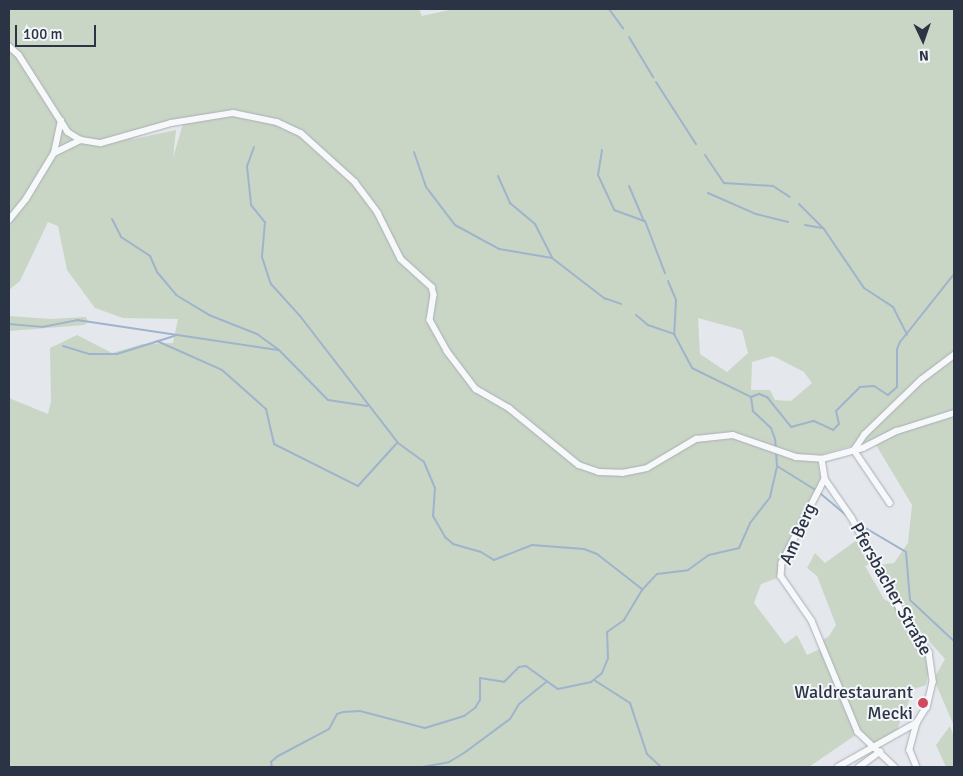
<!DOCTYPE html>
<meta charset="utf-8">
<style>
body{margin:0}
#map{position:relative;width:963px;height:776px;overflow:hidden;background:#e4e7ec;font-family:Signika,sans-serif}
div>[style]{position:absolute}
.green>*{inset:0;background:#c9d6c5}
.stream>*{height:2px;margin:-1px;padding:0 1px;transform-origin:1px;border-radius:1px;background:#9fb4cc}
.roads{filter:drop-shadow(0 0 1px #a9aeb7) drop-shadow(0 0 1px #a9aeb7)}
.minor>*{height:5.5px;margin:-2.75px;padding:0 2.75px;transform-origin:2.75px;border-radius:2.75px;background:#f7f8fa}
.dots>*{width:14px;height:14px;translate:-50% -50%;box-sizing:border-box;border:2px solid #f4f6f9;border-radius:50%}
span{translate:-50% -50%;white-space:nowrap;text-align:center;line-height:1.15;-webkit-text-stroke:4px #f4f6f9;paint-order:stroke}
.street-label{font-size:18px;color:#2b3445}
.poi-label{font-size:18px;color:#2b3445}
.right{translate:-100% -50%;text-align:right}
.frame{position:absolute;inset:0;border:10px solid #2b3445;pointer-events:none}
.north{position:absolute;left:898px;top:15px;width:50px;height:50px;-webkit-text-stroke:4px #f4f6f9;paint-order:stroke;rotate:177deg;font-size:14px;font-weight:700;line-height:20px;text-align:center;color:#2b3445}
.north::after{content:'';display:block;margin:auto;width:18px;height:22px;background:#2b3445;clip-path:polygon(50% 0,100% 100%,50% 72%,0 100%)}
.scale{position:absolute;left:15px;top:25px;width:81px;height:22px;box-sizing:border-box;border:2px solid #2b3445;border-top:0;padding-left:6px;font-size:15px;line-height:18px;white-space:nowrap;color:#2b3445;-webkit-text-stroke:4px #f4f6f9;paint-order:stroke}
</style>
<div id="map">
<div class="green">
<i style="clip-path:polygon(evenodd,9px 9px,419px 9px,422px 16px,454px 9px,954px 9px,954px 726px,936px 684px,936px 675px,945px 659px,912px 622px,880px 565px,894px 563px,908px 543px,912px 505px,873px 440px,817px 456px,821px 479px,780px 560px,777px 578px,761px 584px,754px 603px,785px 644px,797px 635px,807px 655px,820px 649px,857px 734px,809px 767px,9px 767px,9px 398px,48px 414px,51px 401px,50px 348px,77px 335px,112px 353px,143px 344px,173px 343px,178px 319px,123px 318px,95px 308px,67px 270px,58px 226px,48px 222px,20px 281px,9px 290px,9px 9px,184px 120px,173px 158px,176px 130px,129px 140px,184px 120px,9px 9px,698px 318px,742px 330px,748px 353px,727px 372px,700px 354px,698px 318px,9px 9px,773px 356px,804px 372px,812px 383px,791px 401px,775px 400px,770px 390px,751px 390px,752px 362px,773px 356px)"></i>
<i style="clip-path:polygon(9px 316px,51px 319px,86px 317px,88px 322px,84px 325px,9px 331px)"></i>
<i style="clip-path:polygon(861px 537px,873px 563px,865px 566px,884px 599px,894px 605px,923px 650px,929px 670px,926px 685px,914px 689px,898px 727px,900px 731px,874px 745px,859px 732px,820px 642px,829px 636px,836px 625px,817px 576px,807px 568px,815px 553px,825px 563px)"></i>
<i style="clip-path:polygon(950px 726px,954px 737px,954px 767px,946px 767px,936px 745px)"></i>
</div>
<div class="stream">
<i style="left:609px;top:9px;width:24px;rotate:54deg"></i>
<i style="left:629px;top:37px;width:47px;rotate:59deg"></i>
<i style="left:656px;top:82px;width:74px;rotate:57.2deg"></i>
<i style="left:254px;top:147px;width:20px;rotate:110deg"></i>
<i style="left:247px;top:166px;width:39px;rotate:84deg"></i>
<i style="left:251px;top:205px;width:22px;rotate:51deg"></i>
<i style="left:265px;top:222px;width:35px;rotate:95deg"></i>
<i style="left:262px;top:257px;width:28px;rotate:72deg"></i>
<i style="left:271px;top:284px;width:43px;rotate:47.8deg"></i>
<i style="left:300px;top:316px;width:160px;rotate:52.3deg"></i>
<i style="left:398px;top:443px;width:32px;rotate:36deg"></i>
<i style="left:424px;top:462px;width:28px;rotate:67deg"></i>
<i style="left:435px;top:488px;width:28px;rotate:94deg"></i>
<i style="left:433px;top:516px;width:24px;rotate:60deg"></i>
<i style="left:445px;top:537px;width:11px;rotate:41deg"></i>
<i style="left:453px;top:544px;width:29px;rotate:16deg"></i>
<i style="left:481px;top:552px;width:15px;rotate:32deg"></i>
<i style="left:494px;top:560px;width:41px;rotate:-21.5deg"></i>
<i style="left:532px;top:545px;width:52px;rotate:4.4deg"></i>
<i style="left:584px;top:549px;width:14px;rotate:21deg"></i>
<i style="left:597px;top:554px;width:57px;rotate:37.9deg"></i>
<i style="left:602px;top:150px;width:25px;rotate:99deg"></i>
<i style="left:598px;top:175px;width:38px;rotate:65deg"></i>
<i style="left:614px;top:210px;width:33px;rotate:20deg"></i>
<i style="left:645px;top:221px;width:56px;rotate:69deg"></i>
<i style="left:414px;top:152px;width:37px;rotate:71deg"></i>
<i style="left:426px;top:187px;width:48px;rotate:52.7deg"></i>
<i style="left:455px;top:225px;width:50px;rotate:28.6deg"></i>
<i style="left:499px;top:249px;width:54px;rotate:9.6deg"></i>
<i style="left:552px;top:258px;width:66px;rotate:37.6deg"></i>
<i style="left:604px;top:298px;width:18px;rotate:19deg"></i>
<i style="left:705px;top:155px;width:34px;rotate:56deg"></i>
<i style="left:724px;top:183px;width:49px;rotate:3.5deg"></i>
<i style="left:773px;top:186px;width:20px;rotate:33deg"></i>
<i style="left:498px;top:176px;width:30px;rotate:66deg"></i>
<i style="left:510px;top:203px;width:33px;rotate:40deg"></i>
<i style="left:535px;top:224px;width:37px;rotate:63deg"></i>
<i style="left:629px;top:186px;width:38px;rotate:67deg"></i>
<i style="left:708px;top:193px;width:52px;rotate:23.6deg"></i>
<i style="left:756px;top:214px;width:33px;rotate:14deg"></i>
<i style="left:799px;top:204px;width:35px;rotate:45deg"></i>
<i style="left:824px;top:229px;width:71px;rotate:55.9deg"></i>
<i style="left:864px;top:288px;width:35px;rotate:33deg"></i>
<i style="left:893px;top:307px;width:31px;rotate:63deg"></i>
<i style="left:112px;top:219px;width:20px;rotate:63deg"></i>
<i style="left:121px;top:237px;width:35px;rotate:33deg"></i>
<i style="left:150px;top:256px;width:17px;rotate:66deg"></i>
<i style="left:157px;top:272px;width:30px;rotate:50deg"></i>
<i style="left:176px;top:295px;width:39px;rotate:31deg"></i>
<i style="left:209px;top:315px;width:52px;rotate:21.6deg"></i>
<i style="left:257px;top:334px;width:27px;rotate:36deg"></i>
<i style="left:279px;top:350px;width:70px;rotate:45.6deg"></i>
<i style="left:328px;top:400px;width:40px;rotate:8.5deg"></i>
<i style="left:805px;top:225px;width:17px;rotate:10deg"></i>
<i style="left:668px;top:281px;width:21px;rotate:67deg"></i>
<i style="left:676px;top:300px;width:34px;rotate:93deg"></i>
<i style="left:674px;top:334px;width:38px;rotate:62deg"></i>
<i style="left:692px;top:368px;width:66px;rotate:26.2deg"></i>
<i style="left:636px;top:315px;width:16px;rotate:40deg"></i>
<i style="left:648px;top:325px;width:28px;rotate:19deg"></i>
<i style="left:9px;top:324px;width:33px;rotate:5deg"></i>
<i style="left:42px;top:327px;width:36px;rotate:-11deg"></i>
<i style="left:77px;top:320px;width:203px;rotate:8.5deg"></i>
<i style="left:157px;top:341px;width:71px;rotate:24deg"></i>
<i style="left:222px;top:370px;width:59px;rotate:41.6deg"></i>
<i style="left:266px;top:409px;width:36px;rotate:77deg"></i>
<i style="left:274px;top:444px;width:94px;rotate:26.6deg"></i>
<i style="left:358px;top:486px;width:58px;rotate:-47.8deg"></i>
<i style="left:63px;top:346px;width:27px;rotate:17deg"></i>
<i style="left:89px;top:354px;width:28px"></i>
<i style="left:117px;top:354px;width:60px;rotate:-17.5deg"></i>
<i style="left:777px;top:466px;width:44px;rotate:31.9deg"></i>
<i style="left:821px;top:494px;width:34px;rotate:40deg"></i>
<i style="left:862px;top:526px;width:51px;rotate:30.6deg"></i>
<i style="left:906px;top:552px;width:48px;rotate:85.2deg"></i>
<i style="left:910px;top:600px;width:60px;rotate:43deg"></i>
<i style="left:594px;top:680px;width:43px;rotate:32.6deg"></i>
<i style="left:630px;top:703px;width:54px;rotate:71.6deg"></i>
<i style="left:647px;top:754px;width:19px;rotate:43deg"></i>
<i style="left:272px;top:767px;width:5px;rotate:-101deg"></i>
<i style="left:271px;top:762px;width:9px;rotate:-41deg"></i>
<i style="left:278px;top:756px;width:58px;rotate:-27.9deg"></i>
<i style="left:329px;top:729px;width:17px;rotate:-62deg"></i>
<i style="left:337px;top:714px;width:6px;rotate:-18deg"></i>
<i style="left:343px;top:712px;width:17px;rotate:-3deg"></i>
<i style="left:360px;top:711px;width:67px;rotate:14.7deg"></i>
<i style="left:425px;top:728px;width:41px;rotate:-17.1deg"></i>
<i style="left:464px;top:716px;width:14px;rotate:-36deg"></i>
<i style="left:475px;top:708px;width:9px;rotate:-58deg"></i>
<i style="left:480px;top:700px;width:22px;rotate:-90deg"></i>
<i style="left:480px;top:678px;width:24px;rotate:9deg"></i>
<i style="left:504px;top:682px;width:21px;rotate:-45deg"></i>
<i style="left:519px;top:667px;width:7px;rotate:-8deg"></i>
<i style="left:526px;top:666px;width:39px;rotate:36deg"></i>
<i style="left:558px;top:689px;width:34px;rotate:-12deg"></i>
<i style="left:591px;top:682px;width:14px;rotate:-39deg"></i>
<i style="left:602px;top:673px;width:16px;rotate:-68deg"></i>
<i style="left:608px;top:658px;width:26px;rotate:-92deg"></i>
<i style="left:607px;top:632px;width:21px;rotate:-35deg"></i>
<i style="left:624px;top:620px;width:35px;rotate:-59deg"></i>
<i style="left:642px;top:590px;width:22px;rotate:-47deg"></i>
<i style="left:657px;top:574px;width:31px;rotate:-7deg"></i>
<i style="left:688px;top:570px;width:26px;rotate:-36deg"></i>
<i style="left:709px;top:555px;width:31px;rotate:-13deg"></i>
<i style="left:739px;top:548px;width:27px;rotate:-66deg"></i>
<i style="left:750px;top:523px;width:33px;rotate:-52deg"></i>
<i style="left:770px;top:497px;width:32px;rotate:-77deg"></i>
<i style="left:777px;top:466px;width:27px;rotate:-94deg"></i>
<i style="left:775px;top:439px;width:12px;rotate:-110deg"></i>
<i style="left:771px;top:428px;width:25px;rotate:-137deg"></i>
<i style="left:753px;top:411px;width:14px;rotate:-98deg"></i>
<i style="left:751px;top:397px;width:9px;rotate:-21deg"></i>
<i style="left:759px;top:394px;width:9px;rotate:21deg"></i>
<i style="left:767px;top:397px;width:38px;rotate:51deg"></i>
<i style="left:791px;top:427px;width:24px;rotate:-15deg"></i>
<i style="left:814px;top:421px;width:21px;rotate:25deg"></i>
<i style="left:833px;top:430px;width:8px;rotate:-45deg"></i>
<i style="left:839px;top:424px;width:13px;rotate:-103deg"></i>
<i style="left:836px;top:411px;width:34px;rotate:-45deg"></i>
<i style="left:860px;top:387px;width:14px;rotate:-4deg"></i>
<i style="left:874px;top:386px;width:17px;rotate:33deg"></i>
<i style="left:888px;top:395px;width:12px;rotate:-42deg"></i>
<i style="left:897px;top:387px;width:38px;rotate:-90deg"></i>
<i style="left:897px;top:349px;width:8px;rotate:-67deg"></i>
<i style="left:900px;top:342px;width:87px;rotate:-51.5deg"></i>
<i style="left:422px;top:767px;width:27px;rotate:-10deg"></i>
<i style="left:449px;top:762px;width:17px;rotate:-31deg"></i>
<i style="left:464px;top:753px;width:57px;rotate:-36.5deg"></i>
<i style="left:510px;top:719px;width:17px;rotate:-59deg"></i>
<i style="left:519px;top:704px;width:35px;rotate:-39deg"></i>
</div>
<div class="roads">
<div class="minor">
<i style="left:9px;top:46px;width:13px;rotate:42deg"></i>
<i style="left:19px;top:55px;width:91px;rotate:57.5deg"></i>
<i style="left:68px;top:132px;width:15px;rotate:32deg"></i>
<i style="left:81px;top:140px;width:20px;rotate:9deg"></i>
<i style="left:101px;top:143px;width:73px;rotate:-15.9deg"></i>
<i style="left:171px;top:123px;width:63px;rotate:-9.2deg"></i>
<i style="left:233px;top:113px;width:45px;rotate:11.6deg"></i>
<i style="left:277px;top:122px;width:26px;rotate:25deg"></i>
<i style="left:301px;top:133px;width:73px;rotate:42.2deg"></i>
<i style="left:355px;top:182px;width:39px;rotate:53deg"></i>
<i style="left:378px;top:213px;width:51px;rotate:63.4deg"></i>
<i style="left:401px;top:259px;width:42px;rotate:42.1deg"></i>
<i style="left:432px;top:287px;width:8px;rotate:76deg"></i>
<i style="left:434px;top:295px;width:25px;rotate:99deg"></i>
<i style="left:430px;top:320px;width:35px;rotate:61deg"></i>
<i style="left:447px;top:351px;width:48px;rotate:52.7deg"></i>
<i style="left:476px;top:389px;width:38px;rotate:30deg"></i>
<i style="left:509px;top:408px;width:90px;rotate:39.2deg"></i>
<i style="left:579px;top:465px;width:21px;rotate:19deg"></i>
<i style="left:599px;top:472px;width:23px;rotate:2deg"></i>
<i style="left:622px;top:473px;width:25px;rotate:-11deg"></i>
<i style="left:647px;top:468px;width:57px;rotate:-30.6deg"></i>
<i style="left:696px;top:439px;width:37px;rotate:-6deg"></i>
<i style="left:733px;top:435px;width:67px;rotate:19.2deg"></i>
<i style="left:796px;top:457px;width:26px;rotate:4deg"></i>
<i style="left:822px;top:459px;width:42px;rotate:-15deg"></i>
<i style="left:863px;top:448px;width:38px;rotate:-27deg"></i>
<i style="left:897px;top:431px;width:60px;rotate:-17.5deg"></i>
<i style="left:54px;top:153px;width:30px;rotate:-26deg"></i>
<i style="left:9px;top:220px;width:27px;rotate:-51deg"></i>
<i style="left:26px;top:199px;width:54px;rotate:-58.7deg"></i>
<i style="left:54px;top:153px;width:33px;rotate:-78deg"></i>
<i style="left:854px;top:450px;width:18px;rotate:-56deg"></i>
<i style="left:864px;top:435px;width:79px;rotate:-44deg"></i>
<i style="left:921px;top:380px;width:41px;rotate:-37.1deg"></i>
<i style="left:854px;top:450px;width:64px;rotate:55.8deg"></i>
<i style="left:822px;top:459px;width:20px;rotate:81deg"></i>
<i style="left:825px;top:479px;width:47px;rotate:55.3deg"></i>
<i style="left:852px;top:518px;width:105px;rotate:62.2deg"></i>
<i style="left:901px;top:611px;width:50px;rotate:55.7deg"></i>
<i style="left:929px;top:652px;width:30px;rotate:82deg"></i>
<i style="left:933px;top:682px;width:26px;rotate:103deg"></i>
<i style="left:927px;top:707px;width:19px;rotate:122deg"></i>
<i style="left:917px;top:723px;width:90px;rotate:150.6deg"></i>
<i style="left:825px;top:479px;width:94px;rotate:117.1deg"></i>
<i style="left:782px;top:563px;width:13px;rotate:94deg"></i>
<i style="left:781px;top:576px;width:55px;rotate:55.4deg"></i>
<i style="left:812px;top:621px;width:120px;rotate:67.5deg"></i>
<i style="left:858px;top:732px;width:51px;rotate:43.4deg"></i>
<i style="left:917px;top:723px;width:28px;rotate:105deg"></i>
<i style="left:910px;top:750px;width:18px;rotate:68deg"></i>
<i style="left:859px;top:767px;width:26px;rotate:-36deg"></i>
</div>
</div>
<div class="dots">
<i style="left:923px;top:703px;background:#d1495b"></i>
</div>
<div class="street-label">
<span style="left:798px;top:534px;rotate:-66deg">Am Berg</span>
<span style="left:891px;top:589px;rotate:61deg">Pfersbacher Straße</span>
</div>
<div class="poi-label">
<span class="right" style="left:913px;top:703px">Waldrestaurant<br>Mecki</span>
</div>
<div class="frame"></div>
<div class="north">N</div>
<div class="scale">100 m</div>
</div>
